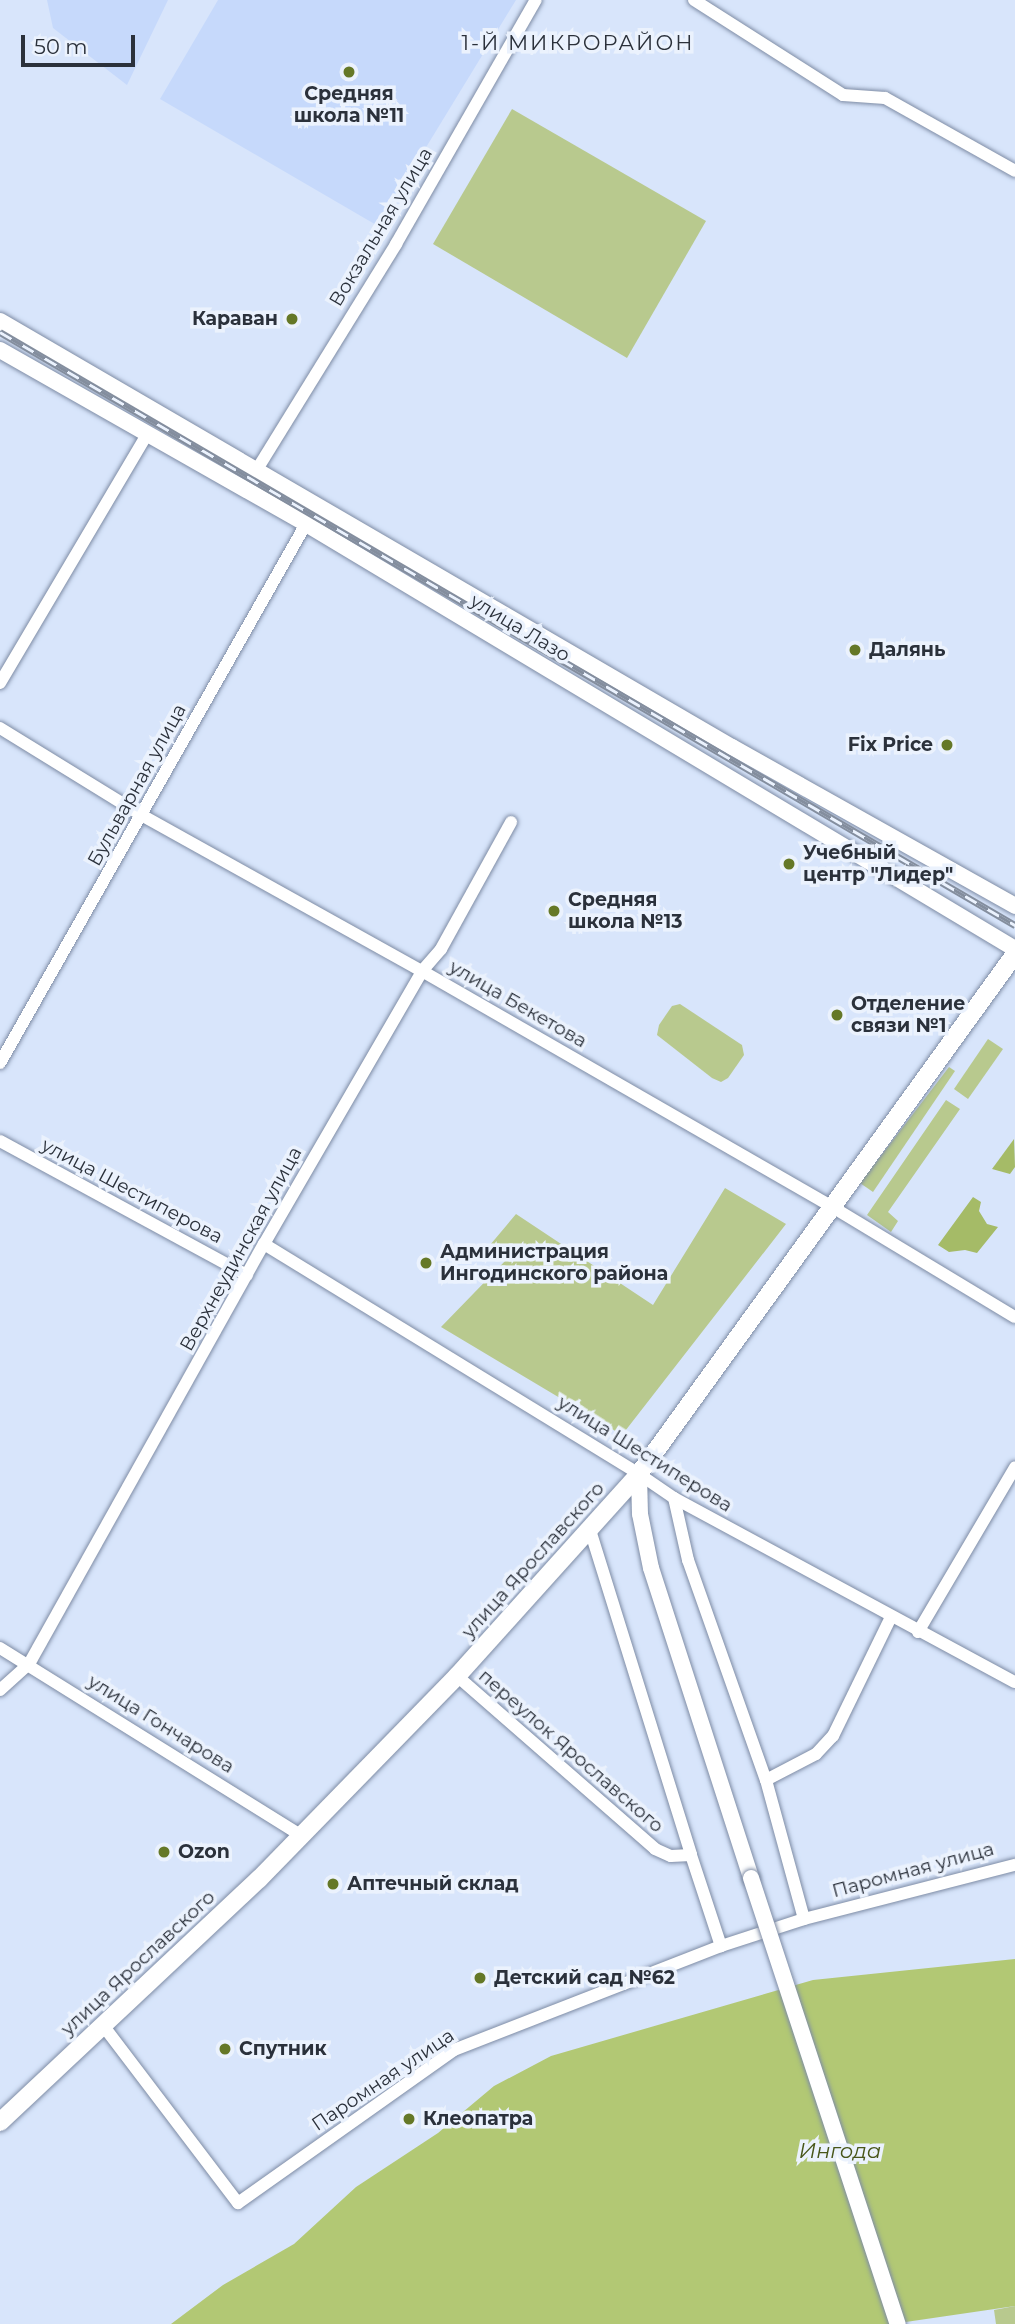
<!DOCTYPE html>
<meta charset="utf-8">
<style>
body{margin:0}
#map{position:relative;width:1015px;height:2324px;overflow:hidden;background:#d8e5fb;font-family:Montserrat,sans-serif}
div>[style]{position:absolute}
.built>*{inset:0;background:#c6d9fb}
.green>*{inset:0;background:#b8c98e}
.forest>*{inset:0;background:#a5bb67}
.water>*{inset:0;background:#b2c874}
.roads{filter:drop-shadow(0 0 2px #7e8ca5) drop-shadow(0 0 2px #7e8ca5)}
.street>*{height:12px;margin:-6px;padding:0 6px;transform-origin:6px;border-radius:6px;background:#fff}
.secondary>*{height:16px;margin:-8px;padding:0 8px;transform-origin:8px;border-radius:8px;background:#fff}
.primary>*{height:18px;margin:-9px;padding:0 9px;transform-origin:9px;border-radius:9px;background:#fff}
.rail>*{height:7px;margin-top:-3.5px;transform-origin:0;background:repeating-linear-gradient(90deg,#ebf2fd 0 13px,#848e9e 0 26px);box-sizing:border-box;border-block:2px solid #848e9e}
.bridges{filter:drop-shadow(0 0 2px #7e8ca5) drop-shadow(0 0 2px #7e8ca5)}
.secondary-bridge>*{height:16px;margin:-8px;padding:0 8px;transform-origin:8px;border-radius:8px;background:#fff}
.dots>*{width:19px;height:19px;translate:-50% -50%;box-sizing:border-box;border:4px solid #ebf2fd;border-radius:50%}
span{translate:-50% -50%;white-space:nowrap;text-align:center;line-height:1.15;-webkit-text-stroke:7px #ebf2fd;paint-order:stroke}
.poi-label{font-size:19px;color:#2b313b;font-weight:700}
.right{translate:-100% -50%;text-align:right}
.left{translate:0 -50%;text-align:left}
.street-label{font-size:19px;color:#2b313b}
.neighbourhood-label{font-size:21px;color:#2b313b;letter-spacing:2px}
.water-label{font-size:21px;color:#48561a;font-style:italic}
.scale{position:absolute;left:21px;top:35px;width:114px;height:32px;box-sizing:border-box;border:4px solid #2b313b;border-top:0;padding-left:9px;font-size:21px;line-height:24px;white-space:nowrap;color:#2b313b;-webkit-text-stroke:5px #ebf2fd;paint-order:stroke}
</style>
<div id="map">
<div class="built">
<i style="clip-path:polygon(47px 0,168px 0,127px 85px,53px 28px)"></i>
<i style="clip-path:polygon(218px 0,516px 0,378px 226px,160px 99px)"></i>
</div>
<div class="green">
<i style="clip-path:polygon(512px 109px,706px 221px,627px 358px,433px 244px)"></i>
<i style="clip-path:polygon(680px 1004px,742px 1045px,744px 1055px,728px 1078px,721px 1082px,712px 1078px,657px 1035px,659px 1025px,672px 1006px)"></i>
<i style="clip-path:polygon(988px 1039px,1003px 1049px,968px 1099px,954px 1089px)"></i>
<i style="clip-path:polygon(949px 1067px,955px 1071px,873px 1192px,860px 1183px)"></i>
<i style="clip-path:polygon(946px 1100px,960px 1109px,888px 1212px,898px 1221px,891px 1232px,867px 1215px)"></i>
<i style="clip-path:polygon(725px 1188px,786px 1224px,622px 1435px,441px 1327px,507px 1259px,490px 1245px,516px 1214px,653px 1305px)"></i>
<i style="clip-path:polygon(1015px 2306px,1015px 2324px,996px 2324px,994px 2310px)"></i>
</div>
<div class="forest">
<i style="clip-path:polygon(1014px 1139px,1015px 1167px,1010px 1174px,992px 1169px)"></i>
<i style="clip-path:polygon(973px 1197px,981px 1202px,979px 1211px,987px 1224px,998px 1227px,977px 1253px,965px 1250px,949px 1252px,938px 1245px)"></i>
</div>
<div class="water">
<i style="clip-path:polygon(1015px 1959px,1015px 2306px,892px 2324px,171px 2324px,223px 2285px,294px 2244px,356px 2187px,438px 2133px,494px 2086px,551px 2056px,813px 1980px)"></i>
</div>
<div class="roads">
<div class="street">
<i style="left:694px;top:0;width:177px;rotate:32.5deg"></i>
<i style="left:843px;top:95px;width:42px;rotate:4.1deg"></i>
<i style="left:885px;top:98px;width:149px;rotate:29.3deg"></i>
<i style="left:256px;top:471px;width:267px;rotate:-58.3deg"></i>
<i style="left:396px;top:244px;width:281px;rotate:-60.2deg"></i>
<i style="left:0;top:683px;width:287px;rotate:-59.4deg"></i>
<i style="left:0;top:728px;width:168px;rotate:31.6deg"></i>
<i style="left:143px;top:816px;width:319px;rotate:29.1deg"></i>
<i style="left:422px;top:971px;width:475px;rotate:29.9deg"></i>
<i style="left:834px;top:1208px;width:211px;rotate:31.1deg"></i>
<i style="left:0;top:1063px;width:620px;rotate:-60.42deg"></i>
<i style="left:0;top:1141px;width:281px;rotate:28.5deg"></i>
<i style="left:264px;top:1244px;width:440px;rotate:31.5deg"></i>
<i style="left:639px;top:1474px;width:42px;rotate:34.4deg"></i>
<i style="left:674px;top:1498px;width:387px;rotate:28.4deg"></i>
<i style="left:674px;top:1498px;width:64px;rotate:77.3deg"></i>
<i style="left:688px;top:1560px;width:233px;rotate:70.5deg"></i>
<i style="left:766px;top:1780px;width:144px;rotate:74.7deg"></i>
<i style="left:590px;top:1530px;width:340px;rotate:72.7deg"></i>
<i style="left:918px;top:1632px;width:191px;rotate:-59.5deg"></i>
<i style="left:0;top:1648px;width:354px;rotate:31.9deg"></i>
<i style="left:457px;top:1676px;width:263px;rotate:41.1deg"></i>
<i style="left:655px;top:1849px;width:17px;rotate:24deg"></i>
<i style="left:671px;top:1856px;width:20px;rotate:-3deg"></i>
<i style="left:691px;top:1855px;width:96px;rotate:71.8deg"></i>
<i style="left:0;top:1690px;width:39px;rotate:-42deg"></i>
<i style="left:29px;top:1664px;width:481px;rotate:-60.8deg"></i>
<i style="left:264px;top:1244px;width:315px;rotate:-59.9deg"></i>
<i style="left:422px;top:971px;width:29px;rotate:-49deg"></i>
<i style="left:441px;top:949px;width:145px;rotate:-61.1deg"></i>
<i style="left:766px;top:1780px;width:56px;rotate:-27.5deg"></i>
<i style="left:816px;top:1754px;width:25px;rotate:-47deg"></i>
<i style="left:833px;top:1736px;width:132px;rotate:-64deg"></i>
<i style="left:102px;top:2024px;width:225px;rotate:52.8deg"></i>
<i style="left:238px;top:2203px;width:265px;rotate:-35.3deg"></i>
<i style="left:454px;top:2050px;width:287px;rotate:-21.3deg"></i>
<i style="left:721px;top:1946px;width:87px;rotate:-18deg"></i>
<i style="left:804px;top:1919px;width:218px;rotate:-14.4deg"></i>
</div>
<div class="secondary">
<i style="left:0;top:321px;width:847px;rotate:30.2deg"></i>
<i style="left:732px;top:747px;width:325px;rotate:29.3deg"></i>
<i style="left:0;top:350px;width:352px;rotate:29.6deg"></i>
<i style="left:306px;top:524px;width:827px;rotate:30.94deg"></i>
<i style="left:639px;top:1474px;width:40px;rotate:88.6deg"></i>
<i style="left:640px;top:1514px;width:55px;rotate:78.5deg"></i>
<i style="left:651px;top:1568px;width:326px;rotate:72.1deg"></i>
</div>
<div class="primary">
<i style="left:0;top:2122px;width:355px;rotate:-43.2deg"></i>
<i style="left:259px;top:1879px;width:284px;rotate:-45.7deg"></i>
<i style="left:457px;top:1676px;width:272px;rotate:-48deg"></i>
<i style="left:639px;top:1474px;width:642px;rotate:-54.13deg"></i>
</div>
</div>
<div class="rail">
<i style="left:0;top:332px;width:1176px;rotate:30.3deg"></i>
</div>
<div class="bridges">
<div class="secondary-bridge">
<i style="left:751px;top:1878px;width:470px;rotate:71.8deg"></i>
</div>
</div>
<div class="dots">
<i style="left:349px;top:72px;background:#657827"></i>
<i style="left:292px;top:319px;background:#657827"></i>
<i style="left:855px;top:650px;background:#657827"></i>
<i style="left:947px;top:745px;background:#657827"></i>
<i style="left:789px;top:864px;background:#657827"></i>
<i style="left:554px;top:911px;background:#657827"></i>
<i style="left:837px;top:1015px;background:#657827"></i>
<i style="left:426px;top:1263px;background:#657827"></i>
<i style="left:164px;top:1852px;background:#657827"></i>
<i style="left:333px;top:1884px;background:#657827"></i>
<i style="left:480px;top:1978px;background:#657827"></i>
<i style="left:225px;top:2049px;background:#657827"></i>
<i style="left:409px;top:2119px;background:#657827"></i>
</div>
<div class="poi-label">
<span style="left:349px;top:105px">Средняя<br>школа №11</span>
<span class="right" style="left:278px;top:319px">Караван</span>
<span class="left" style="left:869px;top:650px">Далянь</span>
<span class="right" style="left:933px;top:745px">Fix Price</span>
<span class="left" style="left:803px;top:864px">Учебный<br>центр "Лидер"</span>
<span class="left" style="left:568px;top:911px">Средняя<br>школа №13</span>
<span class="left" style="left:851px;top:1015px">Отделение<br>связи №1</span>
<span class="left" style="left:440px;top:1263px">Администрация<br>Ингодинского района</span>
<span class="left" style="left:178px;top:1852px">Ozon</span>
<span class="left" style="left:347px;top:1884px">Аптечный склад</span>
<span class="left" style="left:494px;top:1978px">Детский сад №62</span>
<span class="left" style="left:239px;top:2049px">Спутник</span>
<span class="left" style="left:423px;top:2119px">Клеопатра</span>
</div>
<div class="street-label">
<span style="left:381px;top:227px;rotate:-59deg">Вокзальная улица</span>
<span style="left:520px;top:628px;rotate:31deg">улица Лазо</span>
<span style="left:137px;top:785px;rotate:-61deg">Бульварная улица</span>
<span style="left:518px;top:1004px;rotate:30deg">улица Бекетова</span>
<span style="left:132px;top:1191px;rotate:28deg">улица Шестиперова</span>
<span style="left:241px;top:1249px;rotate:-61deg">Верхнеудинская улица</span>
<span style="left:645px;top:1454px;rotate:32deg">улица Шестиперова</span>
<span style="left:533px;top:1560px;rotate:-48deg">улица Ярославского</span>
<span style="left:161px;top:1724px;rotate:32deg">улица Гончарова</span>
<span style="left:571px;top:1751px;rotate:41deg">переулок Ярославского</span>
<span style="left:913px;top:1870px;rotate:-15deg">Паромная улица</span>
<span style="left:138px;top:1963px;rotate:-43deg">улица Ярославского</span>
<span style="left:383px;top:2080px;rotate:-34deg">Паромная улица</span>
</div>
<div class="neighbourhood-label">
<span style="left:578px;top:43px">1-Й МИКРОРАЙОН</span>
</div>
<div class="water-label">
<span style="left:840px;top:2151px">Ингода</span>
</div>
<div class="scale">50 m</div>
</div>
